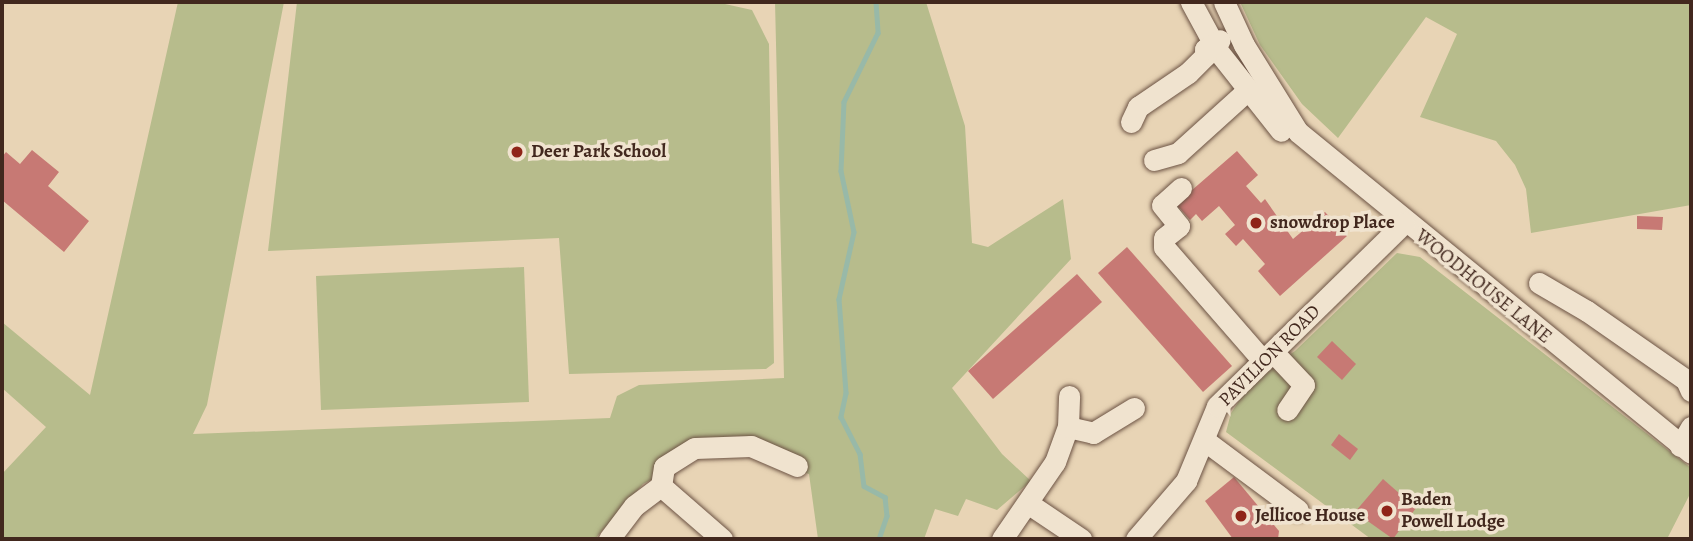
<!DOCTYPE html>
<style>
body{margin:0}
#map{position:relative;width:1693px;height:541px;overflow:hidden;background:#e8d4b5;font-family:Alegreya,serif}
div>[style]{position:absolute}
.green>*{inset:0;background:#b7bc8c}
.stream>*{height:4.5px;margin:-2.25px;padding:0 2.25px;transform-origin:2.25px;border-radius:2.25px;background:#98b9a8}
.building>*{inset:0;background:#c77974}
.roads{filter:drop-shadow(0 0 2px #6c5344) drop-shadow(0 0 2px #6c5344)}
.minor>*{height:21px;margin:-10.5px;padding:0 10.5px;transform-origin:10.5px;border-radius:10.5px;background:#f0e3cf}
.dots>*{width:19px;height:19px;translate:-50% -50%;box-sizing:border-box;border:4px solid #f0e3cf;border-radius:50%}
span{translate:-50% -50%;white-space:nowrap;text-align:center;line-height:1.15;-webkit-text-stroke:7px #f0e3cf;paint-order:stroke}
.poi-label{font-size:19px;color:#42281e;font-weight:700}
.left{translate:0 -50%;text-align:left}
.street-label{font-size:19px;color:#42281e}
.frame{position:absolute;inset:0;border:4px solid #42281e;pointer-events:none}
</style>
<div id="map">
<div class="green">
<i style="clip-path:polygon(178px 2px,284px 2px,207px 405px,193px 434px,610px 418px,617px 396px,639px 385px,784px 378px,775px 2px,926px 2px,965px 126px,972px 243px,988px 247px,1063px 199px,1071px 259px,952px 388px,1002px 454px,1031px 481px,997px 510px,966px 499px,958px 516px,935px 509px,924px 539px,818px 539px,809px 474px,740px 452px,709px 450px,643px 484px,595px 539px,2px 539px,2px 474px,46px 427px,2px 388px,2px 322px,90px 395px)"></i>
<i style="clip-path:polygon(297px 2px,716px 2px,752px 10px,769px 44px,774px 363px,766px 369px,569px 374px,559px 238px,268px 251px)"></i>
<i style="clip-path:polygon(1240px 2px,1691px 2px,1691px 205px,1531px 233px,1526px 189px,1515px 165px,1496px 141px,1420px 117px,1457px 34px,1426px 17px,1338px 138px,1302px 104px,1260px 45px)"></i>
<i style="clip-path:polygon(1397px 253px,1420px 257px,1691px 468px,1691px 492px,1667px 539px,1371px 539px,1226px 432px,1231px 413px,1253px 380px,1295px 351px)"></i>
<i style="clip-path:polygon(524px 267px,529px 402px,321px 410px,316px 276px)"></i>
</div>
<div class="stream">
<i style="left:876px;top:2px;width:31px;rotate:86deg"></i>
<i style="left:878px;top:33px;width:77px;rotate:116.2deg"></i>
<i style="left:844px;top:102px;width:69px;rotate:92.5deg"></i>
<i style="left:841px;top:171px;width:62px;rotate:78deg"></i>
<i style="left:854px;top:232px;width:69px;rotate:102.6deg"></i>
<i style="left:839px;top:299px;width:94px;rotate:85.7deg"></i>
<i style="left:846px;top:393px;width:25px;rotate:102deg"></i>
<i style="left:841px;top:417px;width:42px;rotate:62.8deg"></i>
<i style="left:860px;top:454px;width:32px;rotate:83deg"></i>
<i style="left:864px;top:486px;width:24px;rotate:28deg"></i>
<i style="left:885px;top:497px;width:19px;rotate:84deg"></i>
<i style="left:887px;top:516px;width:24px;rotate:109deg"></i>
</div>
<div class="building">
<i style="clip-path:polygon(32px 150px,59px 172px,48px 186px,89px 221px,64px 252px,2px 200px,2px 157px,6px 152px,20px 164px)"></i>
<i style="clip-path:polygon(1237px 151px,1258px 175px,1246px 186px,1261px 203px,1265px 199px,1293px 239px,1325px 212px,1347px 236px,1280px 296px,1258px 271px,1265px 264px,1243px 239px,1236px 246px,1225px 234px,1235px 225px,1219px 206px,1202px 221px,1196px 214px,1190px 220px,1176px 204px)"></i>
<i style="clip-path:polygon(1637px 216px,1663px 217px,1662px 230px,1637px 229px)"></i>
<i style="clip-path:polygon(1127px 247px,1232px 366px,1203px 392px,1098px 273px)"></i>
<i style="clip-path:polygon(1077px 274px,1102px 302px,993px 399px,968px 371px)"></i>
<i style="clip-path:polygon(1332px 341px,1356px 364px,1342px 380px,1317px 357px)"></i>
<i style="clip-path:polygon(1339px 434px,1358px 449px,1350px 460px,1331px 445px)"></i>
<i style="clip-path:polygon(1234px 477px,1279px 531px,1278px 539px,1233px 539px,1205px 501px)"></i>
<i style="clip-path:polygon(1383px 479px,1416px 508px,1393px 539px,1355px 512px)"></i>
</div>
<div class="roads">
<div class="minor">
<i style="left:1191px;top:2px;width:55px;rotate:61.6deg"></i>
<i style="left:1217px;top:50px;width:103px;rotate:51.7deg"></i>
<i style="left:1224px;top:2px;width:47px;rotate:65.1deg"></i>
<i style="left:1244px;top:45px;width:102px;rotate:58.2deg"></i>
<i style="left:1298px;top:132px;width:507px;rotate:39.24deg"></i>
<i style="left:1131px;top:122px;width:17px;rotate:-65deg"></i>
<i style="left:1138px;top:107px;width:60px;rotate:-34.2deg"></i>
<i style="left:1188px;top:73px;width:25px;rotate:-45deg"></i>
<i style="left:1206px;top:55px;width:6px;rotate:-99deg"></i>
<i style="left:1205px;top:49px;width:17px;rotate:-31deg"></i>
<i style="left:1154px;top:160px;width:25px;rotate:-16deg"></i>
<i style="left:1178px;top:153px;width:85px;rotate:-42.1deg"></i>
<i style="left:1181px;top:188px;width:25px;rotate:138deg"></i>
<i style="left:1162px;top:205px;width:27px;rotate:51deg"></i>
<i style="left:1179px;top:226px;width:19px;rotate:141deg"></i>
<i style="left:1164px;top:238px;width:9px;rotate:90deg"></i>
<i style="left:1164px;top:247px;width:151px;rotate:49deg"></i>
<i style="left:1539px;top:283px;width:56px;rotate:30.3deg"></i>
<i style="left:1587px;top:311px;width:121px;rotate:34.9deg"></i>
<i style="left:1686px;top:380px;width:12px;rotate:66deg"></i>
<i style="left:1273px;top:352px;width:45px;rotate:46.8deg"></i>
<i style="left:1304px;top:385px;width:30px;rotate:124deg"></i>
<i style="left:1068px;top:427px;width:26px;rotate:13deg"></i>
<i style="left:1093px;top:433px;width:48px;rotate:-31.4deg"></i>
<i style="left:1204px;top:440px;width:117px;rotate:36.7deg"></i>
<i style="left:1680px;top:446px;width:22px;rotate:-60deg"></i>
<i style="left:661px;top:486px;width:81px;rotate:41deg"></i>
<i style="left:1029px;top:504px;width:63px;rotate:33.9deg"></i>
<i style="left:609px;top:539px;width:41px;rotate:-52.9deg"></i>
<i style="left:634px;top:506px;width:34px;rotate:-37deg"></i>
<i style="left:661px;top:486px;width:19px;rotate:-81deg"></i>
<i style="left:664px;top:467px;width:36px;rotate:-32deg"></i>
<i style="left:695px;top:448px;width:56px;rotate:-2deg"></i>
<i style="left:751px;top:446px;width:50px;rotate:23.5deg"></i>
<i style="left:1002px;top:539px;width:93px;rotate:-55.5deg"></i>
<i style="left:1055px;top:462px;width:37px;rotate:-70deg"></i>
<i style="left:1068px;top:427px;width:31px;rotate:-88deg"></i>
<i style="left:1136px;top:539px;width:77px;rotate:-49.2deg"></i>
<i style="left:1186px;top:481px;width:81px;rotate:-67.5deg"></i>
<i style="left:1217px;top:406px;width:262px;rotate:-44.4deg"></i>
</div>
</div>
<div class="dots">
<i style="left:517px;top:152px;background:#8f2418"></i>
<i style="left:1256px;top:223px;background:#8f2418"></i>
<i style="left:1387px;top:511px;background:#8f2418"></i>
<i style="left:1241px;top:516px;background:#8f2418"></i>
</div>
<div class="poi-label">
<span class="left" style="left:531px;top:152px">Deer Park School</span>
<span class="left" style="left:1270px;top:223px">snowdrop Place</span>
<span class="left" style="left:1401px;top:511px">Baden<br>Powell Lodge</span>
<span class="left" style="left:1255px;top:516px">Jellicoe House</span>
</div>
<div class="street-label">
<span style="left:1483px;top:287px;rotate:39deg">WOODHOUSE LANE</span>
<span style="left:1270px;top:356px;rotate:-45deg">PAVILION ROAD</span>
</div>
<div class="frame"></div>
</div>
